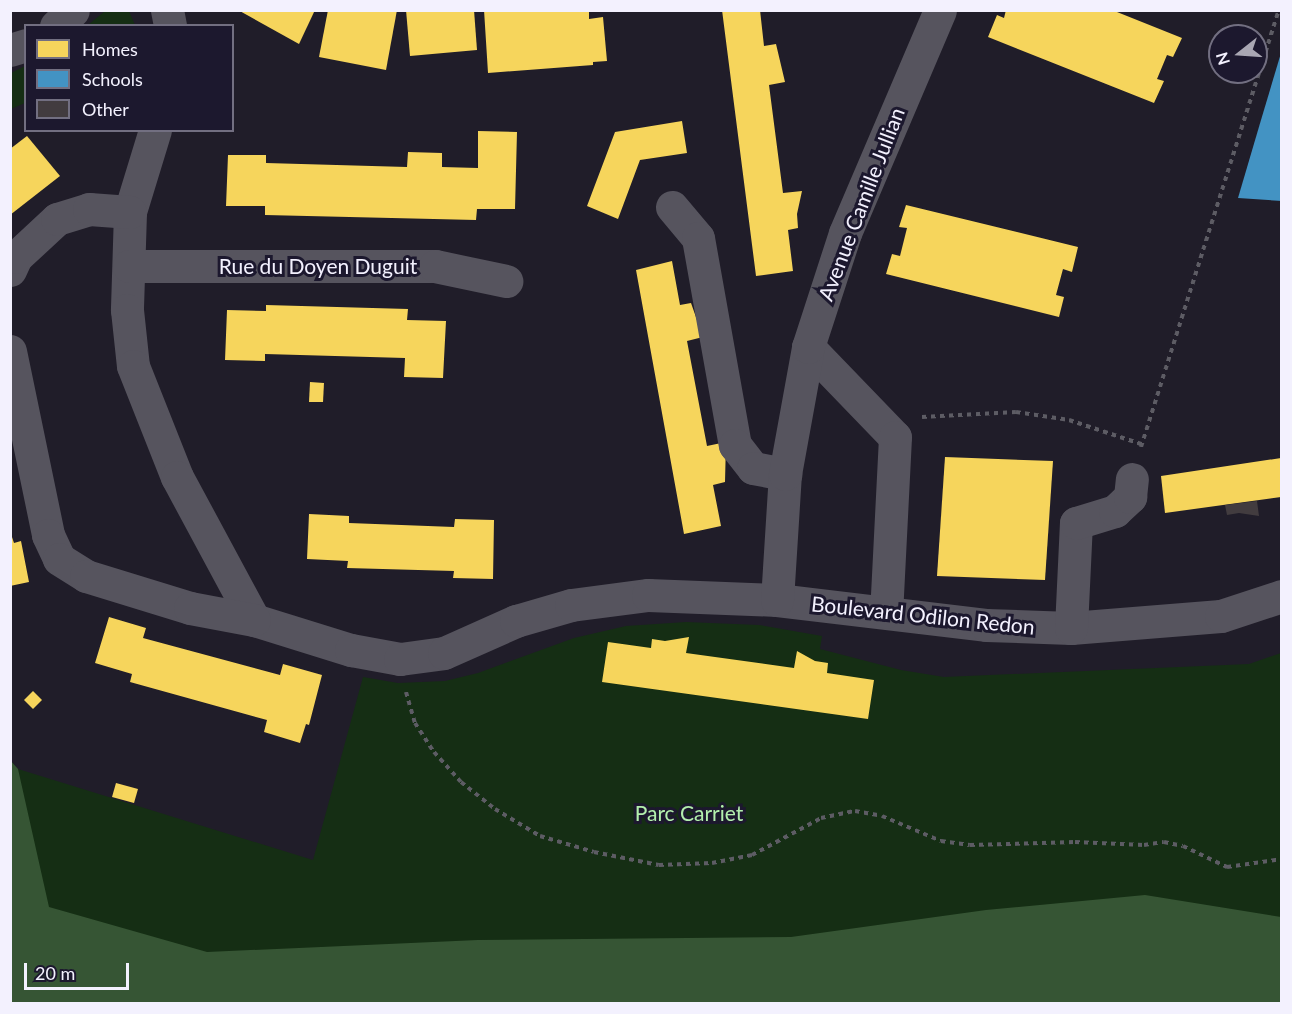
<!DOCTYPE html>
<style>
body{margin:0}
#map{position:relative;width:1292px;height:1014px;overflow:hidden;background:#201d29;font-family:Lato,sans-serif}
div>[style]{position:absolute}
.green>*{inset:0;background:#152e14}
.forest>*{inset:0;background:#365534}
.homes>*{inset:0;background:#f6d55c}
.schools>*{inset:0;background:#4393c3}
.building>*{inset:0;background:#423c3f}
.path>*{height:4px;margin-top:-2px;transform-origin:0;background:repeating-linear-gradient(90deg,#5d5c64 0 4.5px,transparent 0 9px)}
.minor>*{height:33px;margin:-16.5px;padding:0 16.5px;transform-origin:16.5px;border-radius:16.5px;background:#56545e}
span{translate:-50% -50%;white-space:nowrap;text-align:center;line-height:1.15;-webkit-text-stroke:6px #1c182e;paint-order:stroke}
.street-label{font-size:21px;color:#f3f1fe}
.park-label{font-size:21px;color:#b3efad}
.frame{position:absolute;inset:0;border:12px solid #f3f1fe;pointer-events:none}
.legend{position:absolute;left:24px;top:24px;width:210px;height:108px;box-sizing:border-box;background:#1c182e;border:2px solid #726f81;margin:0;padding:8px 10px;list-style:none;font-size:18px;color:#f3f1fe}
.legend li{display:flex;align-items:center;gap:12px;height:30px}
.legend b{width:30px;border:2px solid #726f81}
.north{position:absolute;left:1208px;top:24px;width:60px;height:60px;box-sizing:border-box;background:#1c182e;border:2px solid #726f81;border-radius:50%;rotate:253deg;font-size:16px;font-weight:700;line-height:24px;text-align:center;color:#f3f1fe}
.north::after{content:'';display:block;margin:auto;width:21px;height:27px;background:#a9a7b3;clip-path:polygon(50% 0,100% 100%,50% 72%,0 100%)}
.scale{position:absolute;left:24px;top:963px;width:105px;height:27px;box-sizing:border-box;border:3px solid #f3f1fe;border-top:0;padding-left:8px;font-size:18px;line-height:21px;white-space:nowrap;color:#f3f1fe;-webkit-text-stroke:4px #1c182e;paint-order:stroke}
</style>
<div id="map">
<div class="green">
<i style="clip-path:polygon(105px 11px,129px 11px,135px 25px,88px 25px)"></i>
<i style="clip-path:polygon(25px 66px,25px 103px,11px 109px,11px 73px)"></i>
<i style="clip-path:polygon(686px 622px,759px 625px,822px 636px,820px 649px,901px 670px,944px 677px,1249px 664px,1281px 653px,1281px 1003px,11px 1003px,10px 760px,18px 769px,313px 860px,363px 677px,398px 683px,445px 681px,478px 673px,574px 638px,626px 626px)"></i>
</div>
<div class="forest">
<i style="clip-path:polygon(10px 760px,18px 769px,49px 907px,207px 952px,478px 940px,791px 937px,986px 910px,1145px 895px,1281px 917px,1281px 1003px,11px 1003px)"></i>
</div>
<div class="homes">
<i style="clip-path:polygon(238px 10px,315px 10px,299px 44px)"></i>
<i style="clip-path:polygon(328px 10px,397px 10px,386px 70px,319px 57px)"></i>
<i style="clip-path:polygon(406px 10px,474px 10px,477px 50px,410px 56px)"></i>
<i style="clip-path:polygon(484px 10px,589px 10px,589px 19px,603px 17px,607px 61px,593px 62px,593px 65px,488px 73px)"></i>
<i style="clip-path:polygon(722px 10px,760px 10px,764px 46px,776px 44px,785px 82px,769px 85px,783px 193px,802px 191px,797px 214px,798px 228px,788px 230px,793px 271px,756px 276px)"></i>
<i style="clip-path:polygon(1006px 10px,1112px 10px,1182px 38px,1173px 57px,1167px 55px,1157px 79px,1164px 81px,1154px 103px,988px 37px,997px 15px,1004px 18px)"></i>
<i style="clip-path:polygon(682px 121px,687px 153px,640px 160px,618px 219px,587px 206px,615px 132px)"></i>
<i style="clip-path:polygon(478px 131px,517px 132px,515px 209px,477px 209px,476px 220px,265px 215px,265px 206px,226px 206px,228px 155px,266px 155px,266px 163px,407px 167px,408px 152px,442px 153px,442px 167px,478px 168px)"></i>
<i style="clip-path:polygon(27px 136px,60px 176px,10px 215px,10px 149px)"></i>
<i style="clip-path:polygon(906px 205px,1078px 247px,1072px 272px,1063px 269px,1056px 295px,1064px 297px,1059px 317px,886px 274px,892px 254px,900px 256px,907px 228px,899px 227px)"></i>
<i style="clip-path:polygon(672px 261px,680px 305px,691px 303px,703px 337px,687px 341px,707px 446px,726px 442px,725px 482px,713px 485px,721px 526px,684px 534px,636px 270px)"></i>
<i style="clip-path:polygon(266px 305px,408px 309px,407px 320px,446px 321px,443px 378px,404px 377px,405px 358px,265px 354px,265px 361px,225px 360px,227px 310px,266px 311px)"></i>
<i style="clip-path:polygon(310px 382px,324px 383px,323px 402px,309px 402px)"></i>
<i style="clip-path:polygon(945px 457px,1053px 461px,1045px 580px,937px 576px)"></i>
<i style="clip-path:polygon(1281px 458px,1281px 497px,1165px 513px,1161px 476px)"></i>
<i style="clip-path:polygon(309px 514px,349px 516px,349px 523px,454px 527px,455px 519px,494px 520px,493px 579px,453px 578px,454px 571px,347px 568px,348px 561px,307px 559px)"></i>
<i style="clip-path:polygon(10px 531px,14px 543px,21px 541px,29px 582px,10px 586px)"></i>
<i style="clip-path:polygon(109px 617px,146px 628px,143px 638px,280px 675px,283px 664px,322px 675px,309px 725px,306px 724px,300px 743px,264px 732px,267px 720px,130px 682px,132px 674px,95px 663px)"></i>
<i style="clip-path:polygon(689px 637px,686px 653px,794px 668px,797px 651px,815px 661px,828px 663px,827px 673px,874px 680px,868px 719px,602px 682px,608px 642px,651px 648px,652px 639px,665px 641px)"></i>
<i style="clip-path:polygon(33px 691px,42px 700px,33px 709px,24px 700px)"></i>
<i style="clip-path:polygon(116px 783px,138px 789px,134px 803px,112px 797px)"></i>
</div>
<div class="schools">
<i style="clip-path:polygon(1281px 53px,1282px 201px,1238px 198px,1261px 120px)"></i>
</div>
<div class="building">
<i style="clip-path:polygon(1257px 501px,1259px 516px,1239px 513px,1227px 515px,1225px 505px)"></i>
</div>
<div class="path">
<i style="left:922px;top:417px;width:94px;rotate:-3deg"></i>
<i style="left:1016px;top:412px;width:54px;rotate:8.6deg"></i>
<i style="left:1069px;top:420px;width:76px;rotate:18.4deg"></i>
<i style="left:1141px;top:447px;width:458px;rotate:-72.5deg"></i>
<i style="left:406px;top:692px;width:32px;rotate:74deg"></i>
<i style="left:415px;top:723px;width:35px;rotate:57deg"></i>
<i style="left:434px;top:752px;width:40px;rotate:48deg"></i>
<i style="left:461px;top:782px;width:43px;rotate:38.5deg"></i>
<i style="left:495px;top:809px;width:52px;rotate:31deg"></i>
<i style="left:540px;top:836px;width:56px;rotate:16.5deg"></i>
<i style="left:594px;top:852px;width:66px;rotate:11.3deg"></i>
<i style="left:659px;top:865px;width:53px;rotate:-2.2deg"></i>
<i style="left:712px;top:863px;width:41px;rotate:-11.3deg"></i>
<i style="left:752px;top:855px;width:78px;rotate:-28.2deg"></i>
<i style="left:821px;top:818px;width:35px;rotate:-12deg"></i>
<i style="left:855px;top:811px;width:27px;rotate:10deg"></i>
<i style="left:882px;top:816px;width:64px;rotate:23deg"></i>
<i style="left:941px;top:841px;width:29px;rotate:8deg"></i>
<i style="left:970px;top:845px;width:105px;rotate:-1.6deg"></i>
<i style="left:1075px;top:842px;width:69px;rotate:2.5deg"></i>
<i style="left:1144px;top:845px;width:20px;rotate:-9deg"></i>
<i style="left:1164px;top:842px;width:19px;rotate:12deg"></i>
<i style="left:1183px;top:846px;width:49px;rotate:25.5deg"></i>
<i style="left:1227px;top:867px;width:56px;rotate:-8.3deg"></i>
</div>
<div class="minor">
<i style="left:167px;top:10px;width:16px;rotate:79deg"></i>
<i style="left:56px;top:26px;width:23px;rotate:-43deg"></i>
<i style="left:10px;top:50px;width:17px;rotate:-17deg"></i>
<i style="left:155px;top:130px;width:86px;rotate:107deg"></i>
<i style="left:130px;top:212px;width:98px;rotate:91.8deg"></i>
<i style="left:127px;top:310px;width:56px;rotate:83.9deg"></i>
<i style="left:133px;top:366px;width:119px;rotate:68.4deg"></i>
<i style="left:177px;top:477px;width:162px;rotate:61.7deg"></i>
<i style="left:254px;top:620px;width:102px;rotate:17.2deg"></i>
<i style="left:351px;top:650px;width:50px;rotate:10.4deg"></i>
<i style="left:400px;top:659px;width:44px;rotate:-7.8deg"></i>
<i style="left:444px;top:653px;width:79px;rotate:-24deg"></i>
<i style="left:516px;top:621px;width:57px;rotate:-16.2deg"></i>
<i style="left:571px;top:605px;width:78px;rotate:-7.4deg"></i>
<i style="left:648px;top:595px;width:129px;rotate:2.2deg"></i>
<i style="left:777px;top:600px;width:210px;rotate:6.8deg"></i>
<i style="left:986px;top:625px;width:85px;rotate:2deg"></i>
<i style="left:1071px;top:628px;width:150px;rotate:-4.6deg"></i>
<i style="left:1221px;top:616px;width:64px;rotate:-18.2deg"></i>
<i style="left:672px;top:207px;width:40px;rotate:50deg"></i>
<i style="left:698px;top:238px;width:210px;rotate:79.9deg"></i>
<i style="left:735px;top:445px;width:29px;rotate:52deg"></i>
<i style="left:753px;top:468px;width:33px;rotate:11deg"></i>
<i style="left:129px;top:266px;width:306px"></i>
<i style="left:435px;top:266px;width:73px;rotate:11.9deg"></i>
<i style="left:10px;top:270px;width:14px;rotate:-65deg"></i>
<i style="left:16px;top:257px;width:56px;rotate:-42.8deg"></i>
<i style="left:57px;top:219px;width:34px;rotate:-17deg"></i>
<i style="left:89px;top:209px;width:41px;rotate:4.2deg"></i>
<i style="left:808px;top:347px;width:125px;rotate:46deg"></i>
<i style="left:895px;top:437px;width:175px;rotate:92.9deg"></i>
<i style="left:10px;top:351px;width:188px;rotate:78.3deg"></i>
<i style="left:48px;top:535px;width:26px;rotate:65deg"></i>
<i style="left:59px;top:559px;width:32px;rotate:32deg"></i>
<i style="left:86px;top:576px;width:109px;rotate:17.1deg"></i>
<i style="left:190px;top:608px;width:65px;rotate:10.6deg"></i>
<i style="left:777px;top:600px;width:126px;rotate:-86.4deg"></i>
<i style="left:785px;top:474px;width:129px;rotate:-79.7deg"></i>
<i style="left:808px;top:347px;width:120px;rotate:-72deg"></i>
<i style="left:845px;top:233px;width:242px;rotate:-66.9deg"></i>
<i style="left:1071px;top:628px;width:105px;rotate:-87.3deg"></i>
<i style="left:1076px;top:523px;width:41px;rotate:-17.1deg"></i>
<i style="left:1115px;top:511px;width:21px;rotate:-43deg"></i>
<i style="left:1130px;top:497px;width:18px;rotate:-84deg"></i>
</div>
<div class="street-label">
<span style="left:861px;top:204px;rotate:-69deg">Avenue Camille Jullian</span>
<span style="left:318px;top:266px">Rue du Doyen Duguit</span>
<span style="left:923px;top:615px;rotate:6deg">Boulevard Odilon Redon</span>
</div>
<div class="park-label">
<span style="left:689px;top:813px">Parc Carriet</span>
</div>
<div class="frame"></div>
<ul class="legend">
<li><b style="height:16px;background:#f6d55c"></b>Homes</li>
<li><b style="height:16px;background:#4393c3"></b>Schools</li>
<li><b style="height:16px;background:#423c3f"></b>Other</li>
</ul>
<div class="north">N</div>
<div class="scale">20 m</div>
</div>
